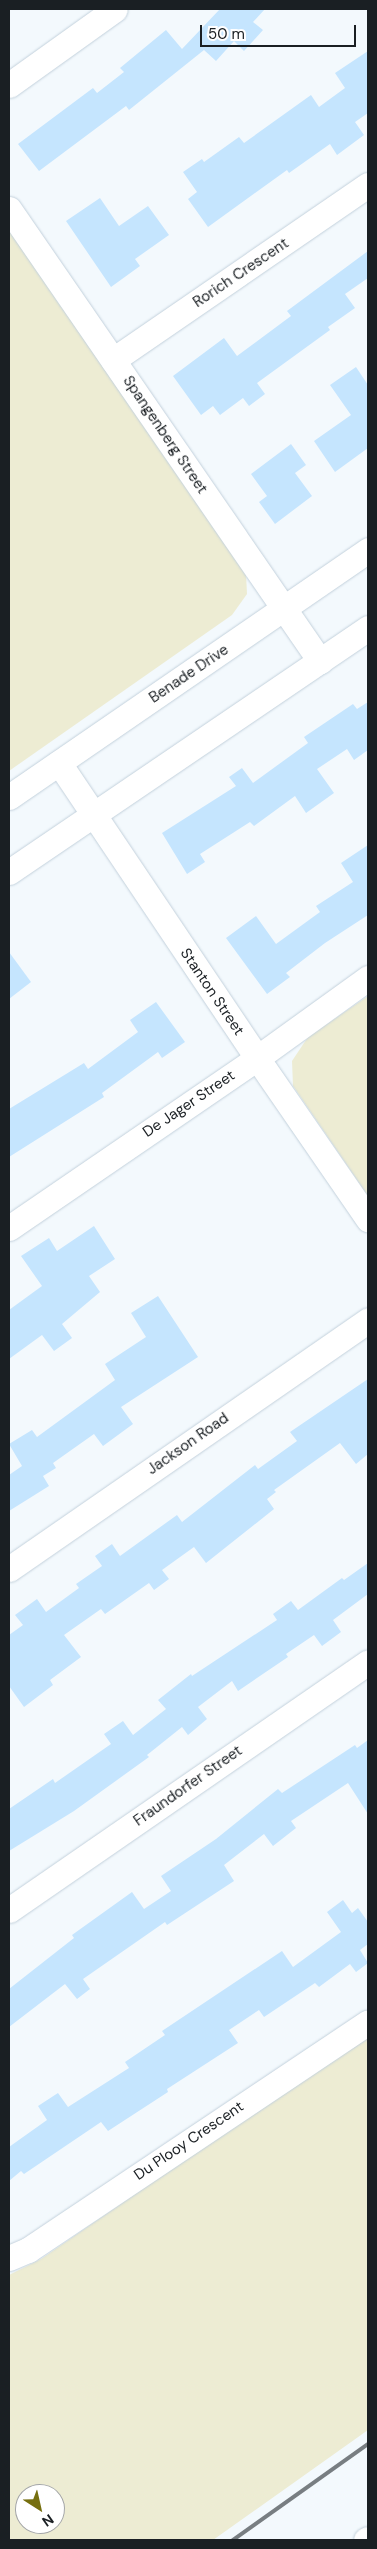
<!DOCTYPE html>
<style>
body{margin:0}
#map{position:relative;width:377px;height:2549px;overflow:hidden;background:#f3f9fd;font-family:"DM Sans",sans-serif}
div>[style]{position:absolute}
.green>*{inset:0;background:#edecd3}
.building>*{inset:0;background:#c5e5fe}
.roads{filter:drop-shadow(0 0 1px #c3d1dc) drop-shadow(0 0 1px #c3d1dc)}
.minor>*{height:25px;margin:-12.5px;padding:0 12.5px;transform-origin:12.5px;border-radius:12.5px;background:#fff}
.rail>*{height:4px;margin:-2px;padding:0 2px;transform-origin:2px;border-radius:2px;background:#787e82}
span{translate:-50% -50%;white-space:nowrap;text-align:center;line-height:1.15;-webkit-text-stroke:4.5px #fff;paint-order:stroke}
.street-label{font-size:15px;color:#1a1f23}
.frame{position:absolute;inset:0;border:10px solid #1a1f23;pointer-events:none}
.north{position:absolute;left:15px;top:2484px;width:50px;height:50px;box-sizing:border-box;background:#fff;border:1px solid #a3a5a7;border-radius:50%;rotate:145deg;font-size:14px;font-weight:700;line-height:20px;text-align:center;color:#1a1f23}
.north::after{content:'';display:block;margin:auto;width:18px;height:22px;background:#766f0f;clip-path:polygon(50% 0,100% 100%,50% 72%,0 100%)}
.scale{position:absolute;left:200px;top:25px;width:156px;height:22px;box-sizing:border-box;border:2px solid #1a1f23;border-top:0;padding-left:6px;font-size:15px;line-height:18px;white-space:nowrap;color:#1a1f23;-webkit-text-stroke:4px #fff;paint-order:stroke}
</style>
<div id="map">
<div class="green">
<i style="clip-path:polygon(9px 227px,246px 574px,247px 594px,232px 615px,9px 771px)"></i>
<i style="clip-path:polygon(368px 996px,368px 1196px,293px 1086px,292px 1061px,308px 1037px)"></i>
<i style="clip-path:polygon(evenodd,368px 2033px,368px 2430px,213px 2540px,9px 2540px,9px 2275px,41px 2259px,368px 2033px,25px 2494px,55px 2494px,55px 2524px,25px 2524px,25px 2494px)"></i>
</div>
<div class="building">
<i style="clip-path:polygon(220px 9px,265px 9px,253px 22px,263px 30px,244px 51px,234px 41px,216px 61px,204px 50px,129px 110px,126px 106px,39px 171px,18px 144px,93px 88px,97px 93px,124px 72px,120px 68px,166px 30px,182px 49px)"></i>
<i style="clip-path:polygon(368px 51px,368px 113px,355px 122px,364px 135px,337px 155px,330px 144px,289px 173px,287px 170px,208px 227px,188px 199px,197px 192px,183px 172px,202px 159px,204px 162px,239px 137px,244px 143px,311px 95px,319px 107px,345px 88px,335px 73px)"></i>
<i style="clip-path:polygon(100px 198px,119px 226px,148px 206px,169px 235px,135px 259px,140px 266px,111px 287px,66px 221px)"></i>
<i style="clip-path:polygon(368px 251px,368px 278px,345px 294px,355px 308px,328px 327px,330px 330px,257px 383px,265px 394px,249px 406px,243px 398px,220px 415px,213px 406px,201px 415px,173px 376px,224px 338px,237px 356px,291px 316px,287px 311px)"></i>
<i style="clip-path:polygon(356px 367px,368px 385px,368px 448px,335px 472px,314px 441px,351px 415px,330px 385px)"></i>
<i style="clip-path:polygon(291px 444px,306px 465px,295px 473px,312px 496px,275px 524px,259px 502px,267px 496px,251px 474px)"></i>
<i style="clip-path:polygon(368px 702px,368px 750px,354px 760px,347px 749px,317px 769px,334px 793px,306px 813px,295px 796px,254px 826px,250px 822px,200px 854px,205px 862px,187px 874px,162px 833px,236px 786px,229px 777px,242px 768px,253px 783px,308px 743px,304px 737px,353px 704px,357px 709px)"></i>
<i style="clip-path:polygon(368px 845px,368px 915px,325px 943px,286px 973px,290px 977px,267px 994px,226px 938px,256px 916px,276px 944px,320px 912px,316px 906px,353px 882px,341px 863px)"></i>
<i style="clip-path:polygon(9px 952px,31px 982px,9px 999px)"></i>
<i style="clip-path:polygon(156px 1002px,185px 1042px,162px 1058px,158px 1052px,102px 1093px,104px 1097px,9px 1157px,9px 1109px,84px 1063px,88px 1069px,138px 1032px,130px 1020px)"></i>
<i style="clip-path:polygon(94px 1226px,115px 1259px,89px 1276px,100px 1292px,62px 1324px,72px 1338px,54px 1351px,42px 1335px,9px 1359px,9px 1310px,42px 1286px,21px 1256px,49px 1238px,57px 1251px)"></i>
<i style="clip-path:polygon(158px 1296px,198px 1357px,121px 1407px,133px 1424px,103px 1446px,94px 1434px,53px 1463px,56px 1468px,43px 1476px,49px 1486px,9px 1511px,9px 1475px,22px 1466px,9px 1444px,32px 1430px,37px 1437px,115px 1380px,105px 1364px,146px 1337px,131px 1313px)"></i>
<i style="clip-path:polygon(368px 1379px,368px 1454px,356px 1464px,340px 1443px,274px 1490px,276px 1492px,267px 1499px,274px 1509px,206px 1563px,194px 1547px,162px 1570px,169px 1579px,154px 1590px,149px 1583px,105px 1614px,101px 1609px,64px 1635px,81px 1657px,50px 1680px,53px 1685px,24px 1707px,9px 1686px,9px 1635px,23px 1625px,15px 1615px,37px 1599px,46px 1612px,79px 1588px,76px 1584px,102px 1566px,95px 1556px,112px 1544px,120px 1556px,177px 1515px,182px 1522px,255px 1465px,258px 1469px,297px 1441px,290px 1432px)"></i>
<i style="clip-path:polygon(368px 1563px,368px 1594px,333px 1620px,341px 1632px,322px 1646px,314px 1635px,286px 1654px,288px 1657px,238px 1691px,232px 1681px,198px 1707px,207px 1719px,188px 1735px,182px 1727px,147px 1755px,149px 1757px,74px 1811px,9px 1851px,9px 1809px,53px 1779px,55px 1783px,111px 1744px,104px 1734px,123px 1721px,133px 1735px,166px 1709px,158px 1700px,191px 1674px,192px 1676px,277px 1620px,273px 1614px,291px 1601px,298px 1610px,342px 1578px,344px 1580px)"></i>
<i style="clip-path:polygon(368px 1740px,368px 1814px,348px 1783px,291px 1821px,296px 1828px,273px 1846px,264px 1834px,224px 1865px,234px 1881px,167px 1925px,165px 1922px,83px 1979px,90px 1989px,77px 1999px,65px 1984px,9px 2027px,9px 1989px,74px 1938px,72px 1935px,132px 1892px,144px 1909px,171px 1891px,161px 1876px,216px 1839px,278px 1789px,282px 1793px,355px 1745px,357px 1748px)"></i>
<i style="clip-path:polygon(343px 1900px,352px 1913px,358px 1908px,368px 1922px,368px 1944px,360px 1950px,368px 1963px,356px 1972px,350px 1964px,319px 1987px,315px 1983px,264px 2017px,259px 2010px,229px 2030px,238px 2043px,167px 2089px,168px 2092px,108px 2131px,101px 2122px,24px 2174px,21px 2171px,9px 2181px,9px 2147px,47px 2120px,38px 2106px,58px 2093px,68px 2107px,129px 2068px,125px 2062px,165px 2035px,162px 2031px,282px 1951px,293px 1967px,341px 1932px,327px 1912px)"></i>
</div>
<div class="roads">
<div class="minor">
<i style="left:9px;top:85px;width:130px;rotate:-35.6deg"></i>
<i style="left:9px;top:209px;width:549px;rotate:55.47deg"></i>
<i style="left:113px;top:360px;width:309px;rotate:-34.5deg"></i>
<i style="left:59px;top:763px;width:355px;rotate:56.1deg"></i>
<i style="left:257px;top:1058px;width:196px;rotate:55.4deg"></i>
<i style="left:9px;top:797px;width:436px;rotate:-34.5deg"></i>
<i style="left:9px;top:872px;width:434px;rotate:-34.2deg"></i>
<i style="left:9px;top:1228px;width:301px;rotate:-34.4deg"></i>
<i style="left:257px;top:1058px;width:137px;rotate:-35.8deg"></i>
<i style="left:9px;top:1569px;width:437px;rotate:-34.7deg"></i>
<i style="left:9px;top:1910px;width:436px;rotate:-34.6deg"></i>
<i style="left:9px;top:2258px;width:21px;rotate:-23deg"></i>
<i style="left:28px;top:2250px;width:409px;rotate:-33.8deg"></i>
<i style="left:366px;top:2540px;width:2px;rotate:-27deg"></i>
</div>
</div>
<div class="rail">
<i style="left:233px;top:2540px;width:166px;rotate:-35.4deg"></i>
</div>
<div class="street-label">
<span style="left:241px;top:273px;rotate:-34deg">Rorich Crescent</span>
<span style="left:165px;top:435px;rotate:56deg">Spangenberg Street</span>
<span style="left:189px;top:674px;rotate:-34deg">Benade Drive</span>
<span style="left:212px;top:992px;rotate:56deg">Stanton Street</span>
<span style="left:189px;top:1104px;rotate:-34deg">De Jager Street</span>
<span style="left:188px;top:1444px;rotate:-35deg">Jackson Road</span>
<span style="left:188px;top:1786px;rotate:-35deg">Fraundorfer Street</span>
<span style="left:189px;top:2141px;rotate:-34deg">Du Plooy Crescent</span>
</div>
<div class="frame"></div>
<div class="north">N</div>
<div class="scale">50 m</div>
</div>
